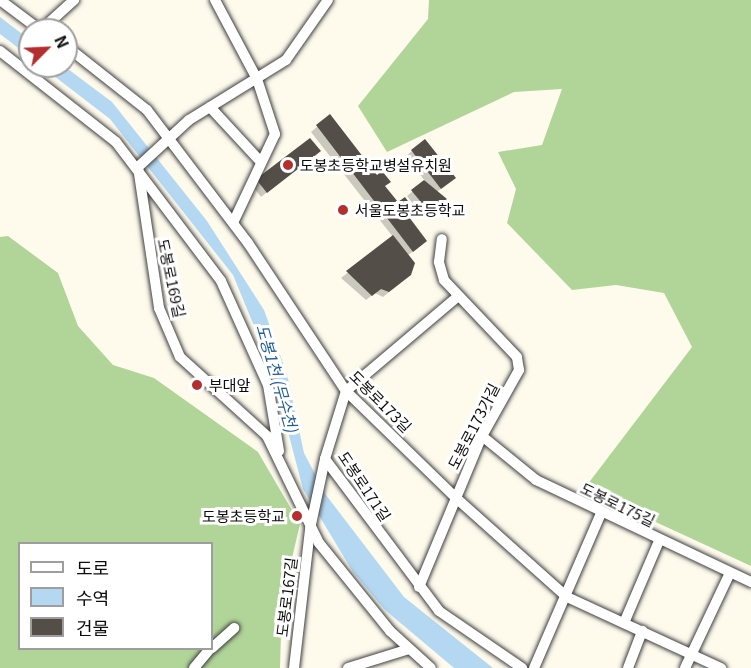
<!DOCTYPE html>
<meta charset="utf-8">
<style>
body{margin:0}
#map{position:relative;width:751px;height:668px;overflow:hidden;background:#fefbed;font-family:Georgia,"Noto Sans KR",serif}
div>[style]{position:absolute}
.forest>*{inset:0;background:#b1d599}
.water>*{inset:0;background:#b5d8f2}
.shadow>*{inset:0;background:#0003}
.building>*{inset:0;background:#544e49}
.roads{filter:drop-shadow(0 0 2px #3f3f3f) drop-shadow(0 0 2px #3f3f3f)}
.street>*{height:10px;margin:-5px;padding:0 5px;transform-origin:5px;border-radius:5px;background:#fff}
.dots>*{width:16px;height:16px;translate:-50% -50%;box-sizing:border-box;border:3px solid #fff;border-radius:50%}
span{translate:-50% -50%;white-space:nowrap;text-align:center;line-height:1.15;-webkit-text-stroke:6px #fff;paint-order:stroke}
.poi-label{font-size:15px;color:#0c0c0c}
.left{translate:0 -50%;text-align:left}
.right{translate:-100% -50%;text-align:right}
.street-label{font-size:15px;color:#0c0c0c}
.water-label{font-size:16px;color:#1f5b95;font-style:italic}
.legend{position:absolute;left:18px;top:542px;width:195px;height:108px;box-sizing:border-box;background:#fff;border:2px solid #9e9e9e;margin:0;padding:8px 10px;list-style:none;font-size:18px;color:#0c0c0c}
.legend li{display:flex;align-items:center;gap:12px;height:30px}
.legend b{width:30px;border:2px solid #9e9e9e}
.north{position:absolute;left:18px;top:18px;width:60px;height:60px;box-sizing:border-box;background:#fff;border:2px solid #9e9e9e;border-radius:50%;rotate:66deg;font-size:16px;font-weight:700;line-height:24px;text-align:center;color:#0c0c0c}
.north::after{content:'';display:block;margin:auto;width:21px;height:27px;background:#b32f2e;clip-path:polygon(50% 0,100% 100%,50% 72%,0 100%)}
</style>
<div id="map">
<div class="forest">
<i style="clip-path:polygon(429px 0,751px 0,751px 566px,584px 489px,692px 347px,664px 293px,616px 285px,572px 290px,507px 223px,516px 189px,498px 152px,542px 145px,562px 89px,514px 92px,387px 152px,358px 106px,428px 19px)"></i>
<i style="clip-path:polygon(evenodd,8px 236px,58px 273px,78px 326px,113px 365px,154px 378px,258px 452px,300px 524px,282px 601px,280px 668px,0 668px,0 237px,8px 236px,20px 544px,212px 544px,212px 648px,20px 648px,20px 544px)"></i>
</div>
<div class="water">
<i style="clip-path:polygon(0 17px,30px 40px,30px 57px,0 34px)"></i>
<i style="clip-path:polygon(41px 66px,64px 66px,112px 102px,207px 221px,264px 310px,287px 374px,304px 453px,326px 495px,404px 597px,493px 668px,454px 668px,385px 610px,353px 572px,303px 489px,271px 367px,233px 275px,110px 119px)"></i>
</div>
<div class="shadow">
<i style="clip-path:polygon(330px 116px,405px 214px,420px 246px,407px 256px,404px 280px,383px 297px,375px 293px,366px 300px,341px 278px,393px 237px,311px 132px)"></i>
<i style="clip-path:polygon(412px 151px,448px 183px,437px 192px,440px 204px,423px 217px,407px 196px,425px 181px,406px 156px)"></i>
<i style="clip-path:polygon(313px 156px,261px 197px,252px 185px,257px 180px)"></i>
</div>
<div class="building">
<i style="clip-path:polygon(330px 114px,377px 175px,382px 171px,391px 182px,385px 186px,398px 202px,405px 197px,413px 208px,406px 213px,427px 241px,413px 252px,316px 125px)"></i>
<i style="clip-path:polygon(310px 138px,321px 151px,267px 193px,256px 179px)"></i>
<i style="clip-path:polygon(425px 139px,456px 178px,441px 189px,411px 150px)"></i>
<i style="clip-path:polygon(424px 180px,447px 199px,429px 212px,411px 190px)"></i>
<i style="clip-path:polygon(393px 235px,415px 263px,411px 275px,389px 292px,381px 289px,372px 296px,346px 271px)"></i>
</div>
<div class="roads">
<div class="street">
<i style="left:0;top:0;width:50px;rotate:36.9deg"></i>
<i style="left:215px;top:0;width:89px;rotate:62deg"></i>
<i style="left:257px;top:79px;width:58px;rotate:71.9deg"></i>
<i style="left:275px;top:134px;width:98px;rotate:115.3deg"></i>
<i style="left:41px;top:30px;width:45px;rotate:-42.3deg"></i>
<i style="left:66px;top:46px;width:103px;rotate:38.3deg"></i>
<i style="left:147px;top:110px;width:167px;rotate:52.8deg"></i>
<i style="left:248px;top:243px;width:178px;rotate:56.5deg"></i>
<i style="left:346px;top:391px;width:152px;rotate:44.2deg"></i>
<i style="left:455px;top:497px;width:150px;rotate:41.8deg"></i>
<i style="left:567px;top:597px;width:170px;rotate:24.8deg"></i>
<i style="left:0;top:51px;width:147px;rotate:38.1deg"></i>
<i style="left:116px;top:142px;width:174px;rotate:52.9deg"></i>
<i style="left:221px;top:281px;width:114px;rotate:65.7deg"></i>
<i style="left:268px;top:385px;width:67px;rotate:80.5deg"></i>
<i style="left:210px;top:107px;width:74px;rotate:47.2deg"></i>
<i style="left:138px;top:167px;width:143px;rotate:81.5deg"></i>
<i style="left:159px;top:308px;width:53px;rotate:66.8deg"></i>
<i style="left:180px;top:357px;width:118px;rotate:42.2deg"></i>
<i style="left:267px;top:436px;width:119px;rotate:64.1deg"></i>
<i style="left:319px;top:543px;width:113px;rotate:51.1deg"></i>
<i style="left:390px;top:631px;width:55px;rotate:42.1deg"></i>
<i style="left:138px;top:167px;width:69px;rotate:-42.7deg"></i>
<i style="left:189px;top:120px;width:114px;rotate:-31.7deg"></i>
<i style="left:286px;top:60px;width:73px;rotate:-55deg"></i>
<i style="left:456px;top:298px;width:144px;rotate:139.8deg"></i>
<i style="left:346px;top:391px;width:71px;rotate:107.2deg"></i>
<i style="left:325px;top:459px;width:190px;rotate:53.1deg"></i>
<i style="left:439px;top:611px;width:101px;rotate:34.5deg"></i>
<i style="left:482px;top:436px;width:70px;rotate:39.2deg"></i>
<i style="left:536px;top:480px;width:238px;rotate:25.4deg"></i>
<i style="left:419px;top:587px;width:164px;rotate:-67.4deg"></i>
<i style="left:482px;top:436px;width:76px;rotate:-60.7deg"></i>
<i style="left:519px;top:370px;width:13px;rotate:-99deg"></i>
<i style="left:517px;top:357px;width:106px;rotate:-133.5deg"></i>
<i style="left:444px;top:280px;width:19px;rotate:-106deg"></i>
<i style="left:439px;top:262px;width:23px;rotate:-83deg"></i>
<i style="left:624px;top:623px;width:89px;rotate:-66.9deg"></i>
<i style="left:212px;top:648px;width:30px;rotate:-42deg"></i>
<i style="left:194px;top:668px;width:26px;rotate:-50deg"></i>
<i style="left:294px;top:668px;width:140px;rotate:-83.4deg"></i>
<i style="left:310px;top:529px;width:72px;rotate:-77.9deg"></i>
<i style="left:348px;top:668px;width:64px;rotate:-17.3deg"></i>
<i style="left:534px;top:668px;width:169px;rotate:-66.6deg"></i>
<i style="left:628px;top:668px;width:40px;rotate:-69deg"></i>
<i style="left:685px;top:668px;width:103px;rotate:-64.7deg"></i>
</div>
</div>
<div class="dots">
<i style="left:288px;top:165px;background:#b32f2e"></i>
<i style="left:343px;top:210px;background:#b32f2e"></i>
<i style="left:197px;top:385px;background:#b32f2e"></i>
<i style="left:297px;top:516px;background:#b32f2e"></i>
</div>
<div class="poi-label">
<span class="left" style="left:300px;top:165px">도봉초등학교병설유치원</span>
<span class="left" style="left:355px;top:210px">서울도봉초등학교</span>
<span class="left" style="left:209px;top:385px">부대앞</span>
<span class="right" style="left:285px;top:516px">도봉초등학교</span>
</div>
<div class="street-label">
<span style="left:172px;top:278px;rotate:78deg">도봉로169길</span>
<span style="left:381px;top:401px;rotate:45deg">도봉로173길</span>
<span style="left:473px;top:426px;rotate:-63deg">도봉로173가길</span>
<span style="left:365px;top:486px;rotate:56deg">도봉로171길</span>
<span style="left:618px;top:504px;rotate:26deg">도봉로175길</span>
<span style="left:286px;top:597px;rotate:-83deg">도봉로167길</span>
</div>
<div class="water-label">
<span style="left:278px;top:378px;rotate:74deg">도봉1천 (무수천)</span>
</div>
<ul class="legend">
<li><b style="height:8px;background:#fff"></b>도로</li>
<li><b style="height:16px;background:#b5d8f2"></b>수역</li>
<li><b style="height:16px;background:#544e49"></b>건물</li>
</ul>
<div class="north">N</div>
</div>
